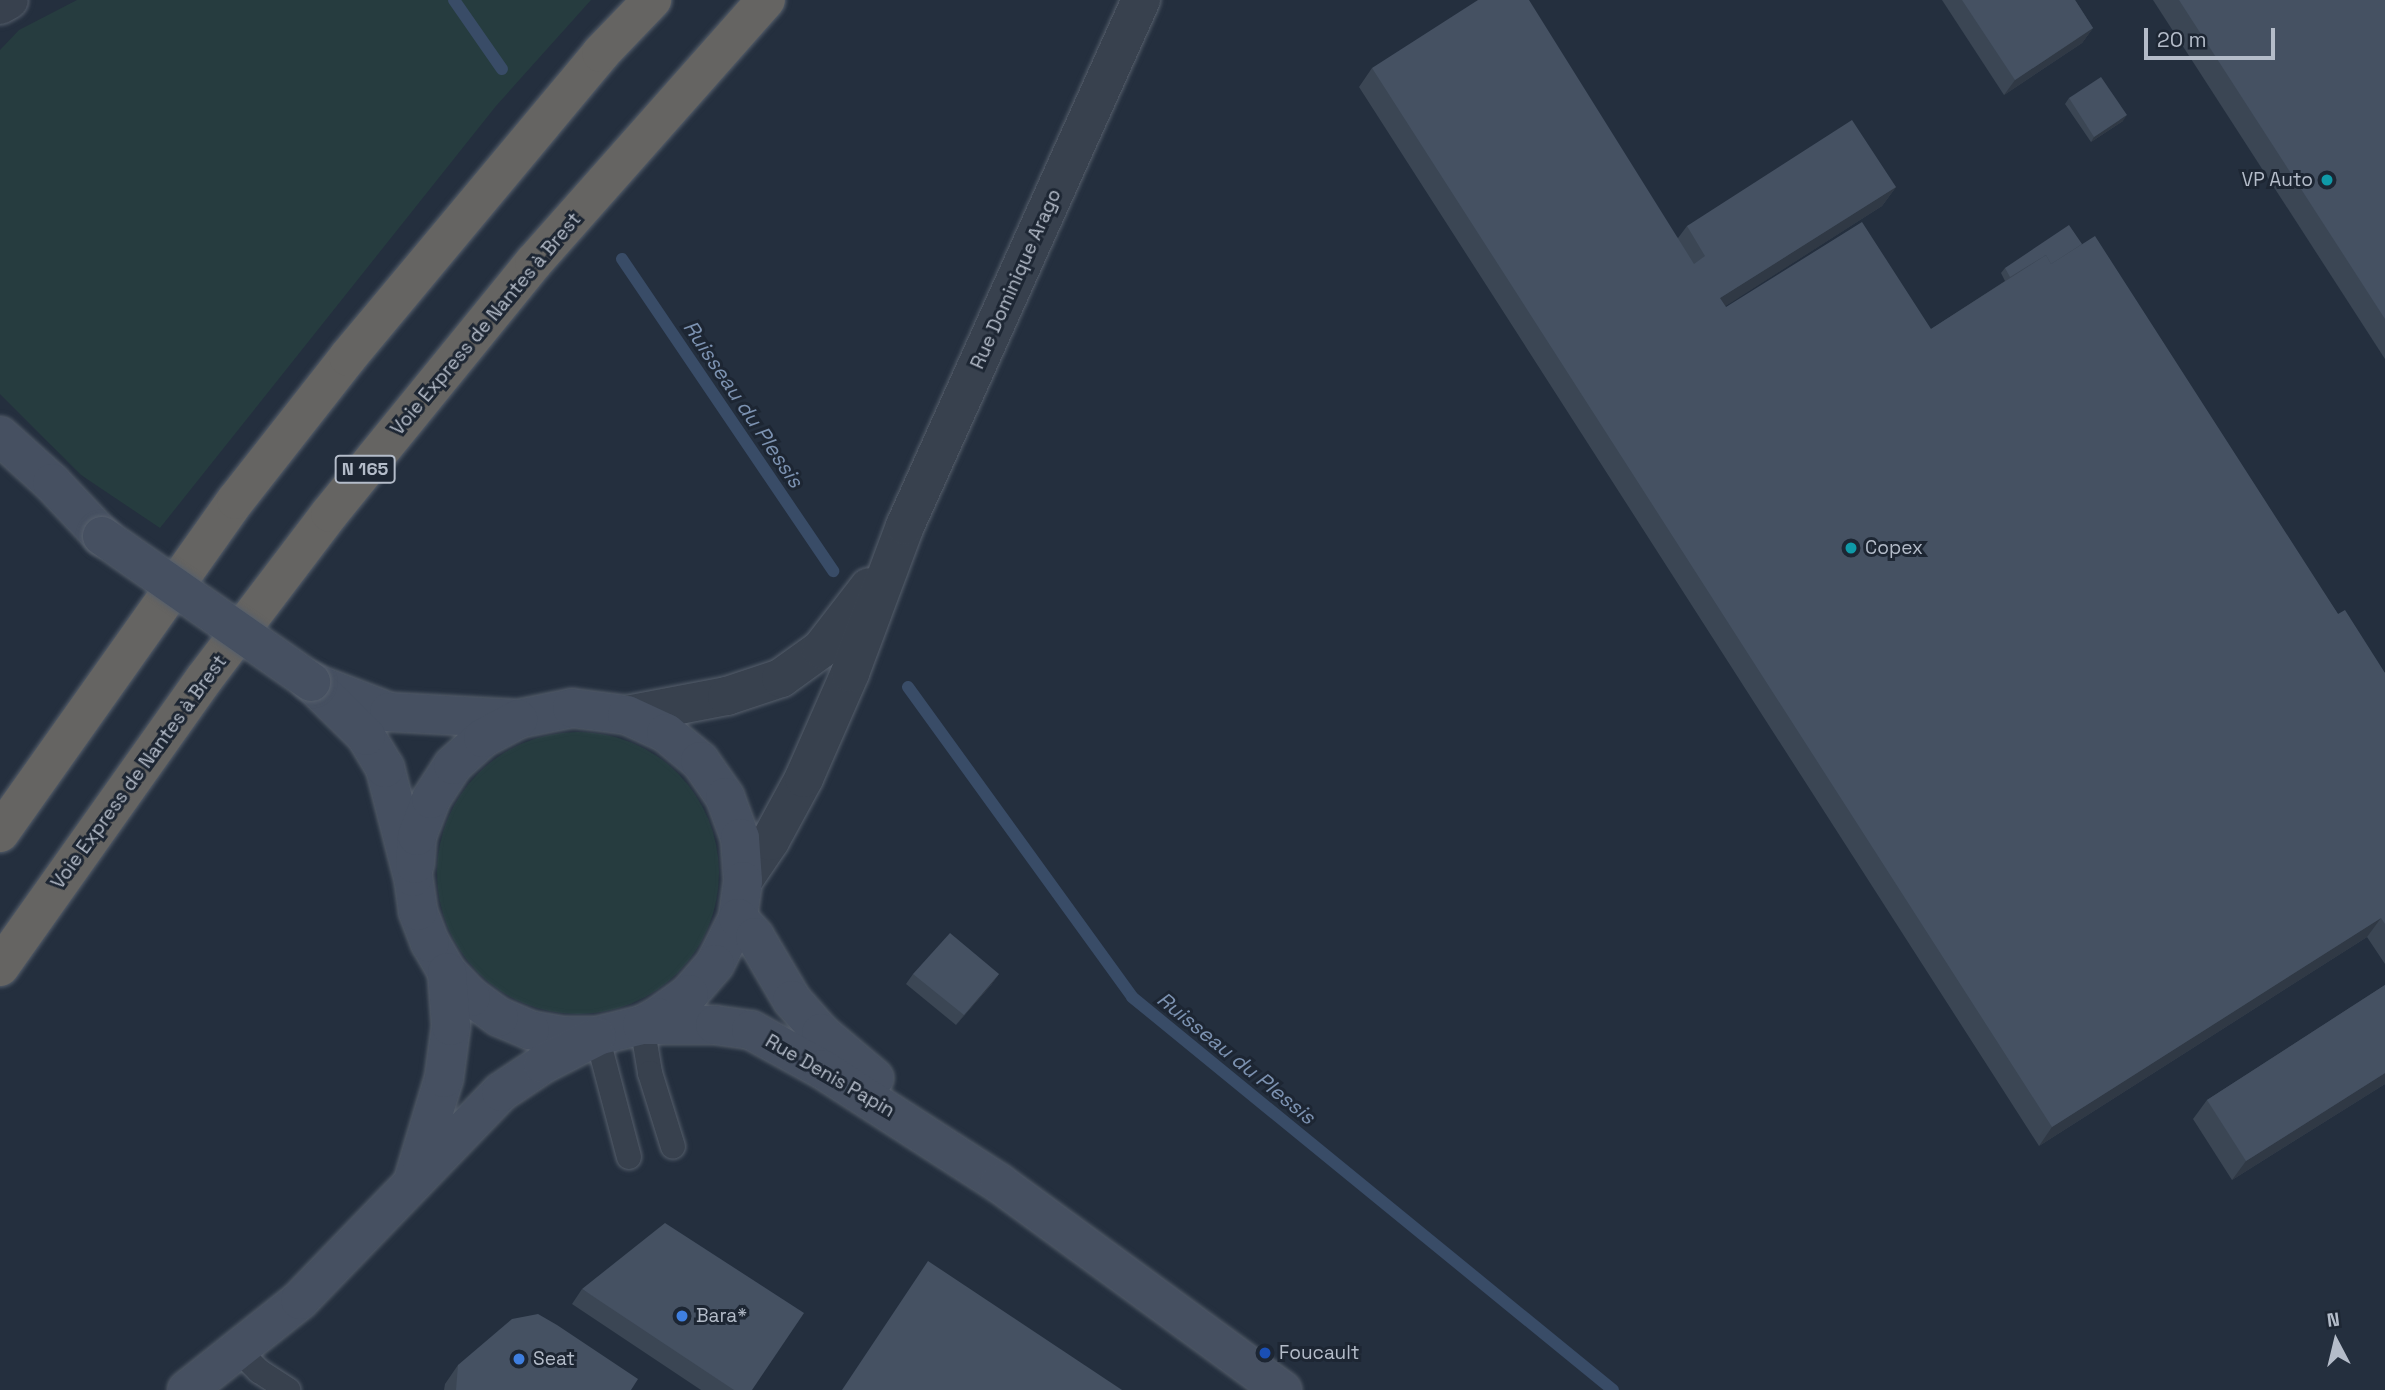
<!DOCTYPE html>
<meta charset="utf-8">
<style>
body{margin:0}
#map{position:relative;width:2385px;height:1390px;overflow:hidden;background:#242f3e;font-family:"Space Grotesk",sans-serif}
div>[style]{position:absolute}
.green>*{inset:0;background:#263c3f}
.round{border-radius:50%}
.stream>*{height:12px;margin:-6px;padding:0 6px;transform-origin:6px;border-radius:6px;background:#394c67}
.roads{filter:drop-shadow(0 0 2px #565f6c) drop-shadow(0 0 2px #565f6c)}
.service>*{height:24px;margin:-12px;padding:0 12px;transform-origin:12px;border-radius:12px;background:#38414e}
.tertiary>*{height:38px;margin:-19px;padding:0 19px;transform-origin:19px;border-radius:19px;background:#38414e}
.secondary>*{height:38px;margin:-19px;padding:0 19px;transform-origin:19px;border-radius:19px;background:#465061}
.trunk>*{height:38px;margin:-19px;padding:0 19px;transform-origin:19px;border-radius:19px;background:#656462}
.bridges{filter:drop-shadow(0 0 2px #565f6c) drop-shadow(0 0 2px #565f6c)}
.secondary-bridge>*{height:38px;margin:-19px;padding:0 19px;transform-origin:19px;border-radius:19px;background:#465061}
.wall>*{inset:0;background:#3b4654}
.shaded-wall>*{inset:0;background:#303945}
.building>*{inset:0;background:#455162}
.dots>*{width:19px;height:19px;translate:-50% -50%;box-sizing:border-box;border:4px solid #1d2633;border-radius:50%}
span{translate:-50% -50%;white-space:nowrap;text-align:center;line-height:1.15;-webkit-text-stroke:6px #1d2633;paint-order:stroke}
.shield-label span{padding:2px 5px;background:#1d2633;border:2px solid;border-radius:5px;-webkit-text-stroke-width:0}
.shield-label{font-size:18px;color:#b4bcc9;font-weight:700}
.poi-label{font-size:19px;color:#b4bcc9}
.right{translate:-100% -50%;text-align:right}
.left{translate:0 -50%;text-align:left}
.street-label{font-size:19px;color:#b4bcc9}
.water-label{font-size:21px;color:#7c92b1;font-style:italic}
.north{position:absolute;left:2301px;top:1306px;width:70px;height:70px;-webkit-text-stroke:5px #1d2633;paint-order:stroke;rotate:353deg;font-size:19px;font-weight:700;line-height:28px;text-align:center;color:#b4bcc9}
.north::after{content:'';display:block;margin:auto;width:24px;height:32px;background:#b4bcc9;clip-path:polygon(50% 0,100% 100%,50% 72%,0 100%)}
.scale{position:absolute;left:2144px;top:28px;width:131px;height:32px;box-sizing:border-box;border:4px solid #b4bcc9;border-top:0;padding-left:9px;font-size:21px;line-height:24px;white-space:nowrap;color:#b4bcc9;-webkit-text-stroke:5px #1d2633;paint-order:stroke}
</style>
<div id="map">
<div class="green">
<i style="clip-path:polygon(77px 0,591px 0,496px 106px,160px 528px,81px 475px,0 394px,0 50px,19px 30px)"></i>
<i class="round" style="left:437px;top:732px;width:282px;height:282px"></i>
</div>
<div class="stream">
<i style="left:454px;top:0;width:84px;rotate:55.2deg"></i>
<i style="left:622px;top:259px;width:377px;rotate:55.9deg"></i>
<i style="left:908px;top:687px;width:382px;rotate:54.1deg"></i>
<i style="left:1132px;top:997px;width:621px;rotate:39.25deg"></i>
</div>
<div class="roads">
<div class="service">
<i style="left:642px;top:1025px;width:49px;rotate:80.5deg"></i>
<i style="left:650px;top:1073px;width:77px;rotate:72.7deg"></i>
<i style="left:597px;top:1036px;width:125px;rotate:75.2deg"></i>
<i style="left:238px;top:1350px;width:30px;rotate:45deg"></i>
<i style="left:259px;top:1371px;width:35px;rotate:33deg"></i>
</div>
<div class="tertiary">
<i style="left:0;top:5px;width:10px;rotate:-29deg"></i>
<i style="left:627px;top:715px;width:102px;rotate:-10.8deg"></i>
<i style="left:727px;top:696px;width:57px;rotate:-18.4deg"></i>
<i style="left:781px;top:678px;width:49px;rotate:-35.9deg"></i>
<i style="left:821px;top:649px;width:78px;rotate:-52.3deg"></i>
<i style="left:743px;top:881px;width:48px;rotate:-56deg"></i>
<i style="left:770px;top:841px;width:72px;rotate:-61.6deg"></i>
<i style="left:804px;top:778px;width:115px;rotate:-66.3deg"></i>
<i style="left:850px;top:673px;width:157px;rotate:-69.5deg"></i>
<i style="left:905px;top:526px;width:577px;rotate:-65.84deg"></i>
</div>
<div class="secondary">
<i style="left:0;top:436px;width:70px;rotate:42.1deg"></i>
<i style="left:52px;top:483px;width:73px;rotate:46.7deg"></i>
<i style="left:311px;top:682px;width:84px;rotate:21deg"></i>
<i style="left:389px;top:712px;width:129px;rotate:3.1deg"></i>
<i style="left:518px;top:719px;width:55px;rotate:-11.5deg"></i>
<i style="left:572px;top:708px;width:55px;rotate:7.3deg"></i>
<i style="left:627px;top:715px;width:43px;rotate:24.8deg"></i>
<i style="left:666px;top:733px;width:44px;rotate:39.5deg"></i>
<i style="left:700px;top:761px;width:44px;rotate:55.2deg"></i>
<i style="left:725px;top:797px;width:44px;rotate:69.9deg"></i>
<i style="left:740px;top:838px;width:43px;rotate:86deg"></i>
<i style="left:743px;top:881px;width:37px;rotate:98deg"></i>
<i style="left:738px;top:918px;width:51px;rotate:116.6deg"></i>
<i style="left:715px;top:964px;width:40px;rotate:131deg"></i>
<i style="left:689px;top:994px;width:39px;rotate:144deg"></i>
<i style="left:657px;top:1017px;width:17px;rotate:152deg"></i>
<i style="left:642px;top:1025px;width:46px;rotate:166.3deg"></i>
<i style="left:597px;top:1036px;width:34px;rotate:180deg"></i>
<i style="left:563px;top:1036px;width:34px;rotate:-170deg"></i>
<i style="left:530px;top:1030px;width:34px;rotate:-157deg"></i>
<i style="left:499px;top:1017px;width:34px;rotate:-144deg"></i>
<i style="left:471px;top:997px;width:35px;rotate:-134deg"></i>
<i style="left:447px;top:972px;width:34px;rotate:-120deg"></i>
<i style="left:430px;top:943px;width:34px;rotate:-111deg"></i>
<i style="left:418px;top:911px;width:34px;rotate:-98deg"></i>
<i style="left:413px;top:877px;width:113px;rotate:-104.4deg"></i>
<i style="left:385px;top:768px;width:37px;rotate:-121deg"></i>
<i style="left:366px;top:736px;width:77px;rotate:-135.5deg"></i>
<i style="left:415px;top:864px;width:28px;rotate:-86deg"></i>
<i style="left:417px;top:836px;width:40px;rotate:-69deg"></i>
<i style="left:431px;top:799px;width:40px;rotate:-57.1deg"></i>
<i style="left:453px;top:765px;width:40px;rotate:-42deg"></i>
<i style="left:483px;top:738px;width:40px;rotate:-28deg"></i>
<i style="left:738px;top:918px;width:25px;rotate:48deg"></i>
<i style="left:755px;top:937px;width:73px;rotate:59.6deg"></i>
<i style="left:792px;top:1000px;width:44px;rotate:48.7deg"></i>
<i style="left:821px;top:1033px;width:70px;rotate:40.3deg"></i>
<i style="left:642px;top:1025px;width:73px"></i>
<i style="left:715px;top:1025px;width:36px;rotate:8deg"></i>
<i style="left:751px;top:1030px;width:81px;rotate:28.8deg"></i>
<i style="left:822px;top:1069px;width:211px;rotate:32.8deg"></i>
<i style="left:999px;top:1183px;width:351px;rotate:36.2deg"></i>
<i style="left:414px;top:1178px;width:104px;rotate:-73.3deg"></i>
<i style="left:444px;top:1078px;width:52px;rotate:-82.3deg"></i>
<i style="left:451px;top:1026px;width:54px;rotate:-94.2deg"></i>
<i style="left:187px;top:1390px;width:144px;rotate:-38.5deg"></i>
<i style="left:300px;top:1300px;width:289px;rotate:-46deg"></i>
<i style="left:501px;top:1092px;width:50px;rotate:-33.7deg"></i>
<i style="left:543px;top:1064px;width:59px;rotate:-27deg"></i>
</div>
<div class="trunk">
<i style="left:0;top:833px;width:408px;rotate:-54.7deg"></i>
<i style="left:236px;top:500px;width:182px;rotate:-51.9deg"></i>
<i style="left:348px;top:357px;width:396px;rotate:-50.2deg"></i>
<i style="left:601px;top:53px;width:74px;rotate:-46.1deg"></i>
<i style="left:0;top:967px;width:353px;rotate:-54.7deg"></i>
<i style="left:204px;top:679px;width:208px;rotate:-52.8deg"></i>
<i style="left:330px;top:513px;width:323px;rotate:-50.9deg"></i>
<i style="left:534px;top:262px;width:350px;rotate:-48.5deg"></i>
</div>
</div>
<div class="bridges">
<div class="secondary-bridge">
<i style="left:102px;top:536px;width:255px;rotate:34.9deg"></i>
</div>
</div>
<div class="wall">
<i style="clip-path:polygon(1942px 0,2075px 0,2093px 28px,2082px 43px,2004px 95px)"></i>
<i style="clip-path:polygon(2153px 0,2385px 0,2385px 359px)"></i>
<i style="clip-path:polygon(1372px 68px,1678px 238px,1687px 226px,1896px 187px,1882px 206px,1725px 306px,1726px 307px,1931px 329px,2005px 281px,2001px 273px,2005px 268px,2082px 244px,2338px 614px,2385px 673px,2385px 964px,2367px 937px,2039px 1146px,1359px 87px)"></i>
<i style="clip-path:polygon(2069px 98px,2123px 121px,2091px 142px,2065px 104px)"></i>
<i style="clip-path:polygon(913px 974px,999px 974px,991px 985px,956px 1025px,906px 984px)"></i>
<i style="clip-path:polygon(2385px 985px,2385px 1084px,2232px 1180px,2193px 1119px,2207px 1100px)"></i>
<i style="clip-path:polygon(582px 1289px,752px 1390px,701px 1390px,572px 1304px)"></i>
<i style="clip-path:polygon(458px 1365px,631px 1390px,444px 1390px,445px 1384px)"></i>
</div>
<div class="shaded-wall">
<i style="clip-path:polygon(2093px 28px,2082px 43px,2004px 95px,2015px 80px)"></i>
<i style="clip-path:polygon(2127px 115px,2123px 121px,2091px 142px,2094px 137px)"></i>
<i style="clip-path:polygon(1896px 187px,1882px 206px,1707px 318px,1720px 298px)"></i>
<i style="clip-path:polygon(2381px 918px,2367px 937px,2039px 1146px,2052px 1127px)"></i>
<i style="clip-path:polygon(999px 974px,991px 985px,956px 1025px,964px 1015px)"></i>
<i style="clip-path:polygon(2385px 1073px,2385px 1084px,2232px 1180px,2246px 1161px)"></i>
</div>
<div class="building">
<i style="clip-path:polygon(1478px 0,1529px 0,1694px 264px,1705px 256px,1687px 226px,1852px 120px,1896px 187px,1720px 298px,1726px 307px,1862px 222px,1931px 329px,2046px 255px,2051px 264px,2095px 236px,2338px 614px,2345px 610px,2385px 673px,2385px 924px,2381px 918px,2052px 1127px,1372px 68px)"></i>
<i style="clip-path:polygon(1962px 0,2075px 0,2093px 28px,2015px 80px)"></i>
<i style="clip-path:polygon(2179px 0,2385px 0,2385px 319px)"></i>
<i style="clip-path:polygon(2101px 77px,2127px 115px,2094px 137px,2069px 98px)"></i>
<i style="clip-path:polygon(2069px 225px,2082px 244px,2051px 264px,2046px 255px,2010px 277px,2005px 268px)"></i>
<i style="clip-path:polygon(950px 933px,999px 974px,964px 1015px,913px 974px)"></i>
<i style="clip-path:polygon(2385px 985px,2385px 1073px,2246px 1161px,2207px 1100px)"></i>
<i style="clip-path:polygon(665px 1223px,804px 1313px,752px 1390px,734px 1390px,582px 1289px)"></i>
<i style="clip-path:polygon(928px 1261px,1122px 1390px,842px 1390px)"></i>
<i style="clip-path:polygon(538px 1314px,557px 1325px,638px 1379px,631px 1390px,456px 1390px,458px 1365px,512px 1319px)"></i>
</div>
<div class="dots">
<i style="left:2327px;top:180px;background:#0f9aa8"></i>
<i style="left:1851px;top:548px;background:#0f9aa8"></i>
<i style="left:682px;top:1316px;background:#3f7fe0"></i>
<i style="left:1265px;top:1353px;background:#1a4fb4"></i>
<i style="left:519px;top:1359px;background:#3f7fe0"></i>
</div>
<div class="shield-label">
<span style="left:365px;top:469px">N 165</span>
</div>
<div class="poi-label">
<span class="right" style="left:2313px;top:180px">VP Auto</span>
<span class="left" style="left:1865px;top:548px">Copex</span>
<span class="left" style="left:696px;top:1316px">Bara*</span>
<span class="left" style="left:1279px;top:1353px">Foucault</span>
<span class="left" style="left:533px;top:1359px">Seat</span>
</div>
<div class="street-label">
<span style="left:1016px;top:279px;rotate:-66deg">Rue Dominique Arago</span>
<span style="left:486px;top:324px;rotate:-50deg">Voie Express de Nantes à Brest</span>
<span style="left:139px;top:772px;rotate:-54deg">Voie Express de Nantes à Brest</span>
<span style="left:830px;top:1076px;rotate:30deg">Rue Denis Papin</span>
</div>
<div class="water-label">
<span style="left:743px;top:404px;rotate:56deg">Ruisseau du Plessis</span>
<span style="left:1236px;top:1058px;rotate:39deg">Ruisseau du Plessis</span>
</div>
<div class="north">N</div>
<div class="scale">20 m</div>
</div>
